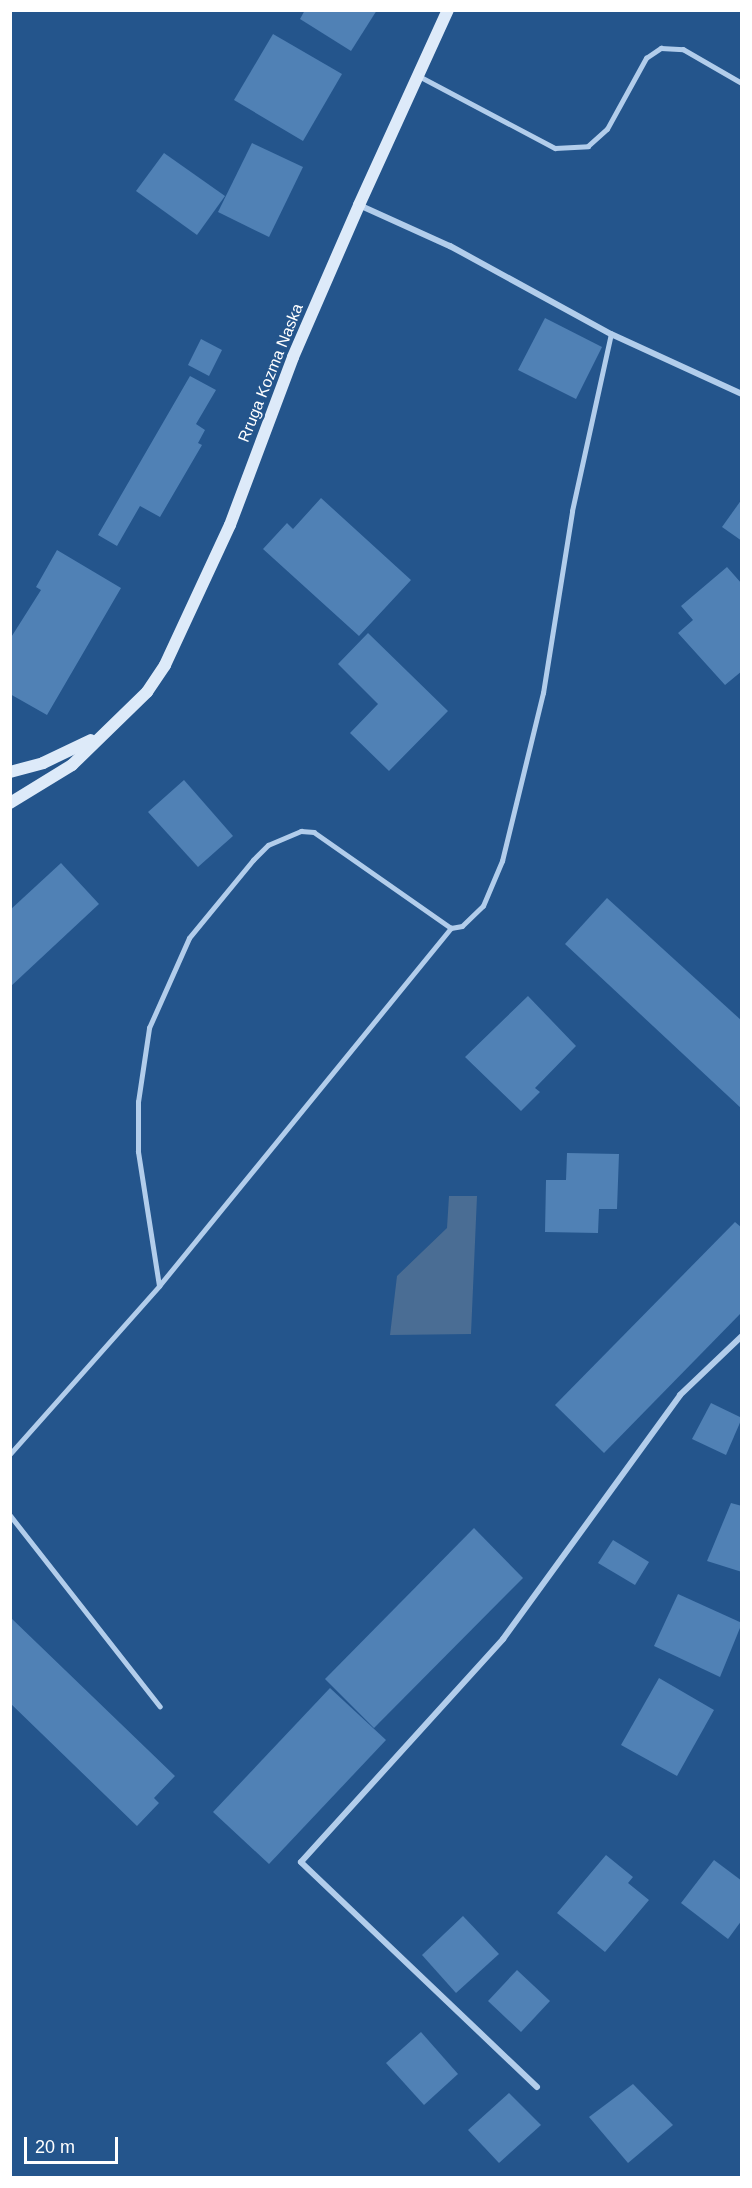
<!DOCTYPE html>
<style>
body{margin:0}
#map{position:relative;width:752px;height:2188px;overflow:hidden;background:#24558c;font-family:Helvetica,sans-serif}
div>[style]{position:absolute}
.water>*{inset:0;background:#4a6d94}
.building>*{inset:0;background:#5081b5}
.service>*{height:4.5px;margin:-2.25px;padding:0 2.25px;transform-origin:2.25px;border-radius:2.25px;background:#b2cdeb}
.minor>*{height:6px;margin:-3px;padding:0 3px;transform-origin:3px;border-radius:3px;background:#b2cdeb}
.secondary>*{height:12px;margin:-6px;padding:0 6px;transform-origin:6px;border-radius:6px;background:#ddeaf9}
span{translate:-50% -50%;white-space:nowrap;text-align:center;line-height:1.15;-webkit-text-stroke:5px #24558c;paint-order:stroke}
.street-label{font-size:16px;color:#fff}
.frame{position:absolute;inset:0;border:12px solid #fff;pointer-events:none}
.scale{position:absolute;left:24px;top:2137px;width:94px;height:27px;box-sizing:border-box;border:3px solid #fff;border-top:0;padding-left:8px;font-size:18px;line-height:21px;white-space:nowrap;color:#fff;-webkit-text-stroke:4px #24558c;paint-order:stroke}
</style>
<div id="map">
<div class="water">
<i style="clip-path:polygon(449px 1196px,477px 1196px,471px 1334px,390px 1335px,397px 1276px,447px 1228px)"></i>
</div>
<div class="building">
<i style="clip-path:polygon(305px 10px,377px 10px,351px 51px,300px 19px)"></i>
<i style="clip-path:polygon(273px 34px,342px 74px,303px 141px,234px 100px)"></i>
<i style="clip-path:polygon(252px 143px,303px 167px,269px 237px,218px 212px)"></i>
<i style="clip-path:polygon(164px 153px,225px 196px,197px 235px,136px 191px)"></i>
<i style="clip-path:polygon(545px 318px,602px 347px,576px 399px,518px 370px)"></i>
<i style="clip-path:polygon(201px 339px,222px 350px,209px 376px,188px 365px)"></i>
<i style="clip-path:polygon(190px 376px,216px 390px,196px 424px,205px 430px,198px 443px,202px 445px,160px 517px,140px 506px,117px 546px,98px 535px)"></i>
<i style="clip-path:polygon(321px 498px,411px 580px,359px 636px,263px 549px,287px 523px,293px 529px)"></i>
<i style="clip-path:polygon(742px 499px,742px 541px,722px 527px)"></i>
<i style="clip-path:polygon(57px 550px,121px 588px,47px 715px,10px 694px,10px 639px,41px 590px,36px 587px)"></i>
<i style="clip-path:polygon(727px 567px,742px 584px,742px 671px,725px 685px,678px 633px,693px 620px,681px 606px)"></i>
<i style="clip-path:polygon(368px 633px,448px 711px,389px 771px,350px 733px,378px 704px,338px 664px)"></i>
<i style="clip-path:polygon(184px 780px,233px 836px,198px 867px,148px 812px)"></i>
<i style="clip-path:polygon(61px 863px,99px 904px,10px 987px,10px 910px)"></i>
<i style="clip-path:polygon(607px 898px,742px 1021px,742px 1109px,565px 944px)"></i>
<i style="clip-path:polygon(528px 996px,576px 1046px,535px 1088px,540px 1092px,521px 1111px,465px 1057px)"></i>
<i style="clip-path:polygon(567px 1153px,619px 1154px,617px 1209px,599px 1209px,598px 1233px,545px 1232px,546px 1180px,566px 1180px)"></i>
<i style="clip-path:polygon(735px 1222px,742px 1228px,742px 1312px,604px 1453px,555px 1405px)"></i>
<i style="clip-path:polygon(711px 1403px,742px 1418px,726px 1455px,692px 1439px)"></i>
<i style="clip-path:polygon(731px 1503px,742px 1506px,742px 1572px,707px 1561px)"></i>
<i style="clip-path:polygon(474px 1528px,523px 1578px,374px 1728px,325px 1679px)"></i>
<i style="clip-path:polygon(613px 1540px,649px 1562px,635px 1585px,598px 1563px)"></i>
<i style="clip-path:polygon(678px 1594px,742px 1623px,720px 1677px,654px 1646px)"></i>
<i style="clip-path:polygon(10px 1617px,175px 1776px,154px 1798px,159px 1803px,137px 1826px,10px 1703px)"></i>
<i style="clip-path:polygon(659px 1678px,714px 1710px,677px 1776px,621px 1745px)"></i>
<i style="clip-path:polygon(330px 1688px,386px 1740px,269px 1864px,213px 1812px)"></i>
<i style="clip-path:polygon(606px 1855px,633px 1877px,628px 1883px,649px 1900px,605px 1952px,557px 1913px)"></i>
<i style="clip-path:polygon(714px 1860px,742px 1881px,742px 1920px,728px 1939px,681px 1903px)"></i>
<i style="clip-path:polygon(463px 1916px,499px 1954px,456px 1993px,422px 1955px)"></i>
<i style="clip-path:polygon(517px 1970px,550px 2001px,521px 2032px,488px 2001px)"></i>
<i style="clip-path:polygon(421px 2032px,458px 2074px,424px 2105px,386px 2063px)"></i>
<i style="clip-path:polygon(633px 2084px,673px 2125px,628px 2163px,589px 2117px)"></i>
<i style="clip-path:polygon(509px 2093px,541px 2125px,499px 2163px,468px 2130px)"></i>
</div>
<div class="service">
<i style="left:419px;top:76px;width:154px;rotate:27.9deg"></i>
<i style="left:555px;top:148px;width:33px;rotate:-3deg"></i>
<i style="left:588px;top:146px;width:25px;rotate:-42deg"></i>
<i style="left:607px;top:129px;width:81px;rotate:-61.2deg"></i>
<i style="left:646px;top:58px;width:18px;rotate:-34deg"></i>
<i style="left:661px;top:48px;width:22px;rotate:3deg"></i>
<i style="left:683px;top:49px;width:68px;rotate:30deg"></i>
<i style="left:159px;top:1286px;width:136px;rotate:-98.9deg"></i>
<i style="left:138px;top:1152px;width:50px;rotate:-90deg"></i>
<i style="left:138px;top:1102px;width:75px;rotate:-81.5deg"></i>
<i style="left:149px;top:1028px;width:98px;rotate:-66deg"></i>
<i style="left:189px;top:938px;width:101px;rotate:-50.6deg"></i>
<i style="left:253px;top:860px;width:21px;rotate:-45deg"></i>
<i style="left:268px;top:845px;width:36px;rotate:-23deg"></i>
<i style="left:301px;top:831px;width:13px;rotate:4deg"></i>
<i style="left:314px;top:832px;width:167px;rotate:35deg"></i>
<i style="left:451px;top:928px;width:11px;rotate:-10deg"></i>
<i style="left:462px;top:926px;width:29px;rotate:-44deg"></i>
<i style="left:483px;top:906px;width:49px;rotate:-67.1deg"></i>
<i style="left:502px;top:861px;width:173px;rotate:-76.3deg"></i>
<i style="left:543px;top:693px;width:184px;rotate:-80.9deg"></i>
<i style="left:572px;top:511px;width:181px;rotate:-77.6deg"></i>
<i style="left:10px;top:1454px;width:225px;rotate:-48.4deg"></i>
<i style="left:159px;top:1286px;width:462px;rotate:-50.8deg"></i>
<i style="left:10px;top:1515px;width:243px;rotate:51.9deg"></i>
</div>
<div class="minor">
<i style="left:359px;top:205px;width:100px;rotate:24.3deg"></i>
<i style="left:450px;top:246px;width:183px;rotate:28.7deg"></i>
<i style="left:611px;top:334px;width:144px;rotate:24.6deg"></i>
<i style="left:537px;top:2087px;width:326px;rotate:-136.4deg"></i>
<i style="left:301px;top:1862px;width:301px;rotate:-47.8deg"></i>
<i style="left:503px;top:1639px;width:301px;rotate:-54deg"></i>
<i style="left:680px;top:1395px;width:86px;rotate:-43.6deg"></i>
</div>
<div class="secondary">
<i style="left:10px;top:772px;width:34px;rotate:-15deg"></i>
<i style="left:43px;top:763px;width:53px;rotate:-25.6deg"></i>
<i style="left:10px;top:803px;width:73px;rotate:-31.5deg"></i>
<i style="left:72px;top:765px;width:105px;rotate:-44.2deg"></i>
<i style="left:147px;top:692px;width:32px;rotate:-56deg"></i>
<i style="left:165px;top:665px;width:154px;rotate:-65.1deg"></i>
<i style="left:230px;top:525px;width:179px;rotate:-69.4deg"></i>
<i style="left:293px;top:357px;width:166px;rotate:-66.5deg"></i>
<i style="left:359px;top:205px;width:214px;rotate:-65.5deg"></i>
</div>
<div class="street-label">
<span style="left:271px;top:373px;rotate:-68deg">Rruga Kozma Naska</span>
</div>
<div class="frame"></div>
<div class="scale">20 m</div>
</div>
